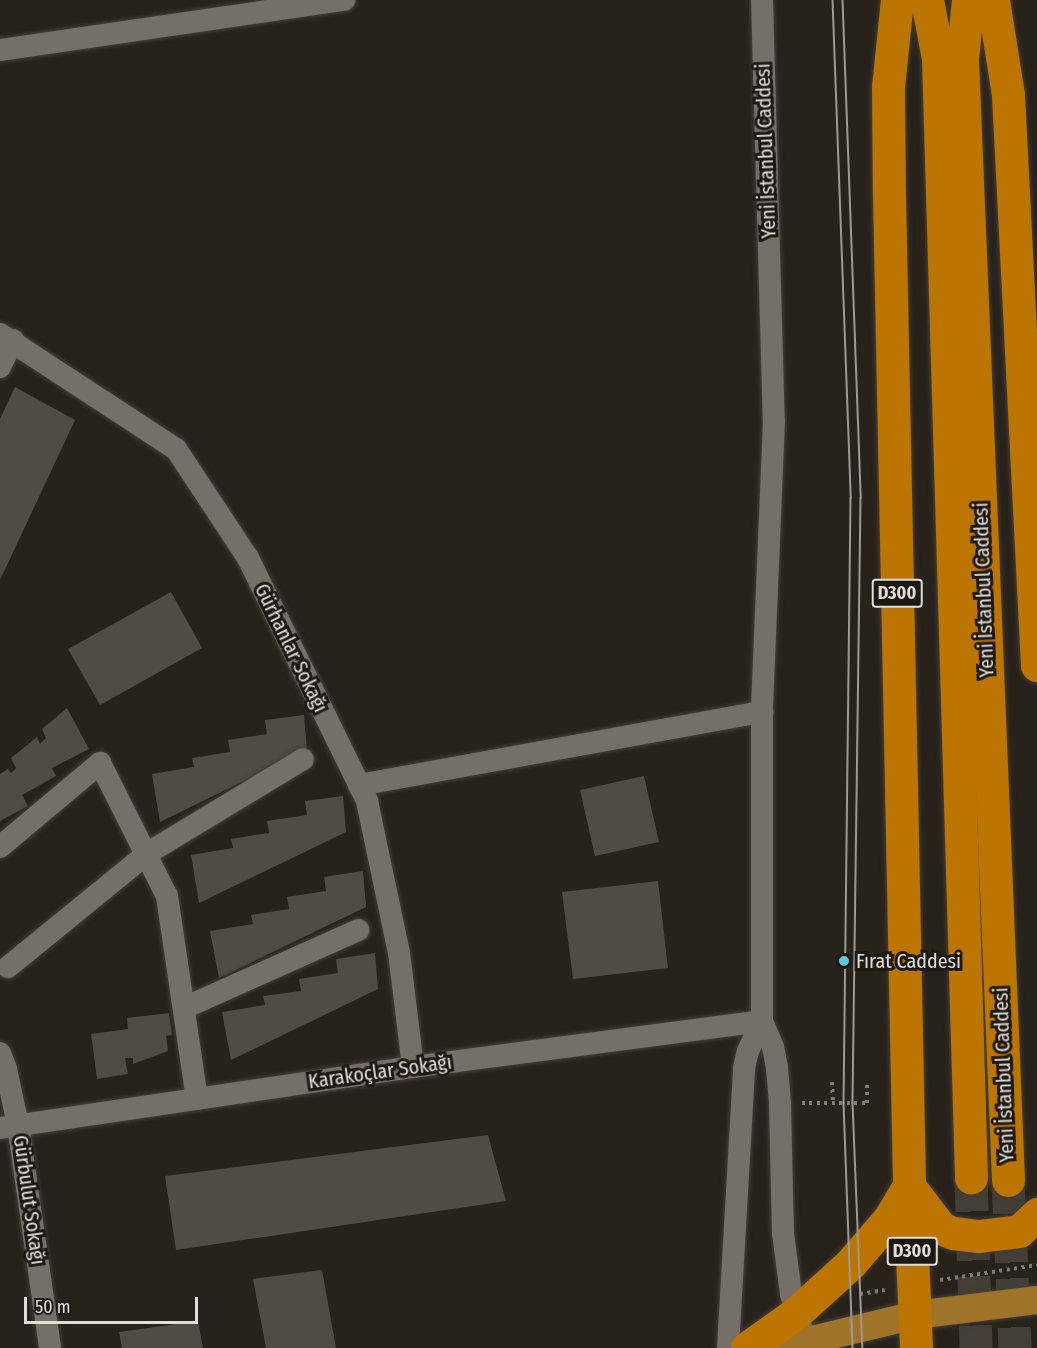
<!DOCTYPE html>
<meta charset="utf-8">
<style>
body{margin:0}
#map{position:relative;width:1037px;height:1348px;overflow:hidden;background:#28221b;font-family:"Fira Sans Condensed",sans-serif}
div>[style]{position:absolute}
.building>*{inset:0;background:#524b44}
.highway-tunnel>*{height:33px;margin-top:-16.5px;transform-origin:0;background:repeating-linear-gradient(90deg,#443e37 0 33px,transparent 0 49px)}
.path>*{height:4px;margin-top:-2px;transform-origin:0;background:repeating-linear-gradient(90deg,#7f7a74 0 3px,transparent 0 7.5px)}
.roads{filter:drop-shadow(0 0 2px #433d38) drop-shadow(0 0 2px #433d38)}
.minor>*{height:22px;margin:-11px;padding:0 11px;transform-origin:11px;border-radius:11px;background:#766f67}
.major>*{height:28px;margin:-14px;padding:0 14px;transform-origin:14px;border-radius:14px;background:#9f7329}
.highway>*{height:33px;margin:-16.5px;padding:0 16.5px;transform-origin:16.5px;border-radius:16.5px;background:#bb7500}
.tram>*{height:1.5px;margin:-0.75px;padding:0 0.75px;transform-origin:0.75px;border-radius:0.75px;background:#9e9993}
.dots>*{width:16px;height:16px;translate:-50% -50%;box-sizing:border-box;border:3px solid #1e1812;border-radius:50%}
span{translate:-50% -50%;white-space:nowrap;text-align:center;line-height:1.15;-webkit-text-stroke:6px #1e1812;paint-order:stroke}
.shield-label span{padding:2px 4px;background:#1e1812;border:2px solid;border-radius:4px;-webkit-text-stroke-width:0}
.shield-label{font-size:18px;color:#e1ddd8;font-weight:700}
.street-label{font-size:20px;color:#e1ddd8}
.poi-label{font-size:20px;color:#e1ddd8}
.left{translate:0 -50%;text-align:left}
.scale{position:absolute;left:24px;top:1297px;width:174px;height:27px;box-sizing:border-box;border:3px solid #e1ddd8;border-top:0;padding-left:8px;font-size:18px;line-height:21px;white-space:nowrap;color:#e1ddd8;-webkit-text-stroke:4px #1e1812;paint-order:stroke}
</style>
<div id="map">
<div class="building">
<i style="clip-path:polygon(15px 387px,75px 420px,0 580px,0 419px)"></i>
<i style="clip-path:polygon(171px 592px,202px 648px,100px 705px,68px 649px)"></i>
<i style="clip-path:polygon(67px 708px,89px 749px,52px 768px,56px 776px,22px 795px,28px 806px,0 821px,0 774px,8px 769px,11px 773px,16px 768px,11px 758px,37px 737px,40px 744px,46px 738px,42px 729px)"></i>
<i style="clip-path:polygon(304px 715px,307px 750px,160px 822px,152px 774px,194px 767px,192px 758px,230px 752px,228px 740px,267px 734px,265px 720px)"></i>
<i style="clip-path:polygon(644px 776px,659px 842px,595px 856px,580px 790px)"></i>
<i style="clip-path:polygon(343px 796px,346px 832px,199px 903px,191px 855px,233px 848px,231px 839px,269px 833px,267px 821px,307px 815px,305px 801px)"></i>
<i style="clip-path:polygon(363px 871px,366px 907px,219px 978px,210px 931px,253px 924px,251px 915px,289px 909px,287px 897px,326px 891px,324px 877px)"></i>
<i style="clip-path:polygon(658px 881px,668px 968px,573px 979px,562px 892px)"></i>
<i style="clip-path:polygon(375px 953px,378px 989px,231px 1060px,222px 1012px,265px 1005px,263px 996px,301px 991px,299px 979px,338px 973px,336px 959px)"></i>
<i style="clip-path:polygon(169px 1013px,172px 1035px,166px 1036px,168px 1051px,133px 1064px,133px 1058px,125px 1058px,128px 1074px,97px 1079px,91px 1034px,128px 1029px,127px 1018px)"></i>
<i style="clip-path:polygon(488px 1135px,506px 1201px,176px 1250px,165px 1176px)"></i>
<i style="clip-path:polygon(322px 1270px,336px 1348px,266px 1348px,253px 1279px)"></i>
<i style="clip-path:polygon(198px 1321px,203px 1348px,122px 1348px,119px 1332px)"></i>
</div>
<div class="highway-tunnel">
<i style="left:971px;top:1178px;width:170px;rotate:88.3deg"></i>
<i style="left:1008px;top:1180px;width:168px;rotate:87.6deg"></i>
</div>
<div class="path">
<i style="left:832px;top:1082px;width:21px;rotate:87deg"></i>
<i style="left:802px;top:1103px;width:65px"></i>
<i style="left:867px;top:1103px;width:21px;rotate:-90deg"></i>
<i style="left:940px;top:1280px;width:98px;rotate:-8.8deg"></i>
<i style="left:860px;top:1294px;width:25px;rotate:-9deg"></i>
</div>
<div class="roads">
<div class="minor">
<i style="left:762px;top:0;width:421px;rotate:88.4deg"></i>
<i style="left:774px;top:421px;width:291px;rotate:92.4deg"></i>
<i style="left:762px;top:712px;width:309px;rotate:90deg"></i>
<i style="left:762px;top:1021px;width:28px;rotate:67deg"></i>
<i style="left:773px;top:1047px;width:21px;rotate:79deg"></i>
<i style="left:777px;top:1068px;width:36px;rotate:85deg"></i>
<i style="left:780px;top:1104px;width:129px;rotate:88.7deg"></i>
<i style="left:783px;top:1233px;width:62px;rotate:82.5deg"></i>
<i style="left:791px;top:1294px;width:32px;rotate:72deg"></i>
<i style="left:0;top:50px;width:348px;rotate:-8.3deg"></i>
<i style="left:0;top:334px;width:210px;rotate:33.2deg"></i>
<i style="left:176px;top:449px;width:131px;rotate:56.6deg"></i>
<i style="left:248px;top:558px;width:271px;rotate:63.9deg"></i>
<i style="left:367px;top:801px;width:155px;rotate:78.1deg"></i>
<i style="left:399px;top:953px;width:115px;rotate:83deg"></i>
<i style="left:0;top:367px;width:30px;rotate:-64deg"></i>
<i style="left:359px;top:785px;width:410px;rotate:-10.3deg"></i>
<i style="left:0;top:847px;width:131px;rotate:-40deg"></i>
<i style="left:100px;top:763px;width:149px;rotate:63.3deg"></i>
<i style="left:167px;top:896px;width:205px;rotate:81.6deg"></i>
<i style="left:8px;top:967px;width:181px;rotate:-39.2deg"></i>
<i style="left:148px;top:853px;width:181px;rotate:-31.2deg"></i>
<i style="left:184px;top:1008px;width:191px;rotate:-24.1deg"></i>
<i style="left:0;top:1053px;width:17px;rotate:69deg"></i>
<i style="left:6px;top:1069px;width:57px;rotate:77.9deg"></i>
<i style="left:18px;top:1125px;width:225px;rotate:81.8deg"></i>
<i style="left:0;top:1128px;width:417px;rotate:-8.4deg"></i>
<i style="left:413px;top:1067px;width:352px;rotate:-7.5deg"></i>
<i style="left:728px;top:1348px;width:280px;rotate:-86.7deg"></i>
<i style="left:744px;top:1068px;width:17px;rotate:-77deg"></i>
<i style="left:748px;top:1051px;width:33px;rotate:-65deg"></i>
</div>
<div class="major">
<i style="left:778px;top:1348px;width:141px;rotate:-13.5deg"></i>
<i style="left:915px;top:1315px;width:123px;rotate:-7deg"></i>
</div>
<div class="highway">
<i style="left:897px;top:0;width:87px;rotate:95.9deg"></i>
<i style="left:888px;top:87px;width:107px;rotate:89.5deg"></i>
<i style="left:889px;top:194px;width:992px;rotate:88.84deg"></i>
<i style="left:909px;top:1186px;width:162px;rotate:87.5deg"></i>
<i style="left:927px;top:0;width:59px;rotate:79.3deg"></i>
<i style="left:938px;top:58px;width:1120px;rotate:88.31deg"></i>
<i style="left:968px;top:0;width:59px;rotate:95.8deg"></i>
<i style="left:962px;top:59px;width:1122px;rotate:87.65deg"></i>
<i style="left:993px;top:0;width:96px;rotate:81deg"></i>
<i style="left:1008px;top:95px;width:571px;rotate:87.09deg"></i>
<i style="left:909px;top:1186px;width:53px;rotate:52.7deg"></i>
<i style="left:941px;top:1228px;width:13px;rotate:23deg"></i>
<i style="left:953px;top:1233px;width:26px;rotate:7deg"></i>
<i style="left:979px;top:1236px;width:40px;rotate:-7.1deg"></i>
<i style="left:1019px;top:1231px;width:25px;rotate:-43deg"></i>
<i style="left:747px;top:1348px;width:60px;rotate:-35.5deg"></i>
<i style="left:796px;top:1313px;width:73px;rotate:-42.2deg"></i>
<i style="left:850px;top:1264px;width:60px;rotate:-49.1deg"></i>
<i style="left:889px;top:1219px;width:39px;rotate:-59deg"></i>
</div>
</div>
<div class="tram">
<i style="left:833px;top:0;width:498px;rotate:87.9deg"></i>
<i style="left:851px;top:498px;width:605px;rotate:90.66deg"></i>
<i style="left:844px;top:1103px;width:245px;rotate:87.9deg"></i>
<i style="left:843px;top:0;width:498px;rotate:87.9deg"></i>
<i style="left:861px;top:498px;width:605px;rotate:90.76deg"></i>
<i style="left:853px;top:1103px;width:245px;rotate:87.7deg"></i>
</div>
<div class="dots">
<i style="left:844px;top:961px;background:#5ac8e6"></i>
</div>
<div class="shield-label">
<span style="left:897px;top:593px">D300</span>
<span style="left:912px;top:1251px">D300</span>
</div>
<div class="street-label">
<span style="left:766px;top:151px;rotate:-92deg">Yeni İstanbul Caddesi</span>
<span style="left:984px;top:590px;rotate:-92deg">Yeni İstanbul Caddesi</span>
<span style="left:291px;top:648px;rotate:64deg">Gürhanlar Sokağı</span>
<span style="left:380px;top:1072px;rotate:-8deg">Karakoçlar Sokağı</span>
<span style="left:1004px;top:1075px;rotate:-92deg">Yeni İstanbul Caddesi</span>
<span style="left:29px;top:1200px;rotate:82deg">Gürbulut Sokağı</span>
</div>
<div class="poi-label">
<span class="left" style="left:856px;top:961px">Fırat Caddesi</span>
</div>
<div class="scale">50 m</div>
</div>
